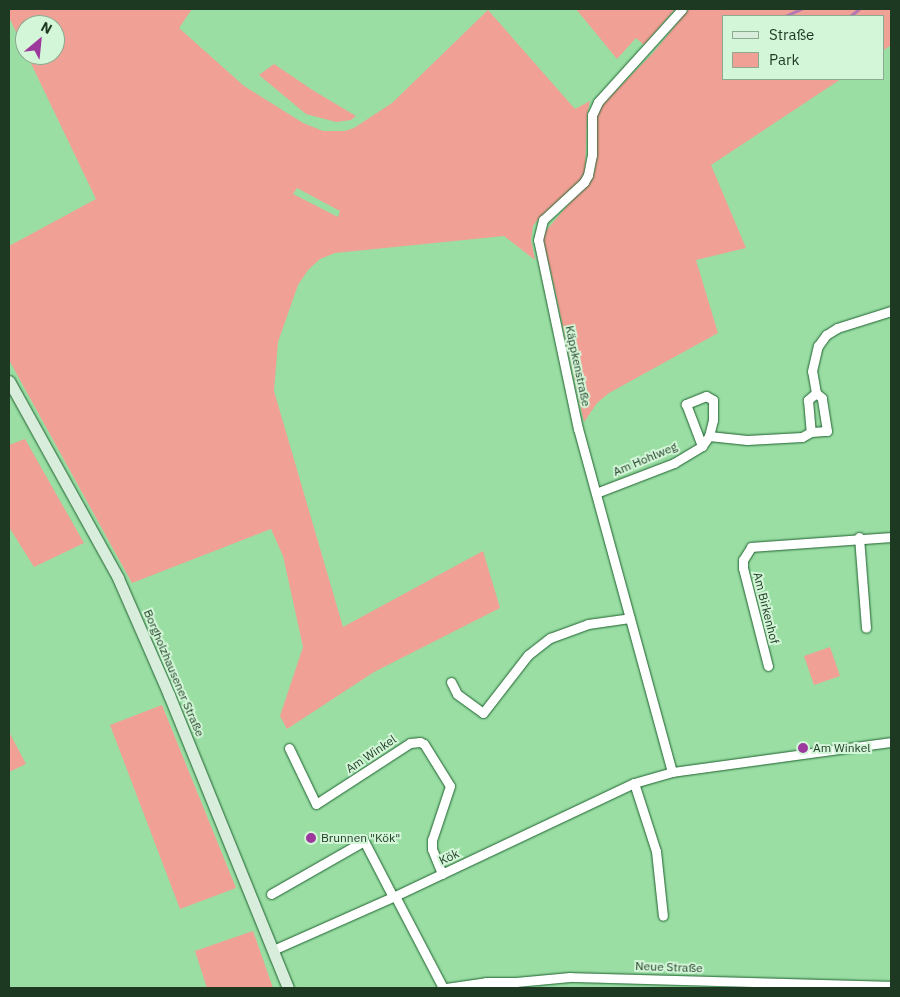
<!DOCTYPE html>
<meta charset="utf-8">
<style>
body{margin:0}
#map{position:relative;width:900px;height:997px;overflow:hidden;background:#9adea4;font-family:"IBM Plex Sans",sans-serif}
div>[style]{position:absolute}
.green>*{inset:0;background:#f1a095}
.stream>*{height:3px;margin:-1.5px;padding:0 1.5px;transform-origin:1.5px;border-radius:1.5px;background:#b377b1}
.roads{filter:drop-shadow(0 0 1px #1f622f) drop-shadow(0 0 1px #1f622f)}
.minor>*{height:9px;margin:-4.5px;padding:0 4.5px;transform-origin:4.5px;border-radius:4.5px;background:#fff}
.secondary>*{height:11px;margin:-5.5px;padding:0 5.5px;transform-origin:5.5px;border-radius:5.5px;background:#d8eddb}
.dots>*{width:14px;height:14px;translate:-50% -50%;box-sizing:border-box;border:2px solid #d4f6d8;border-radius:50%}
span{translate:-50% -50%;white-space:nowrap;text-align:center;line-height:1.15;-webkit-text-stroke:4px #d4f6d8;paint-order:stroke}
.street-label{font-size:12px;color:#1d3922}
.poi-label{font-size:12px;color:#1d3922}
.left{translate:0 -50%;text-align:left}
.frame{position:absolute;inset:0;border:10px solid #1d3922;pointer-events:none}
.legend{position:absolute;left:722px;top:15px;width:162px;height:65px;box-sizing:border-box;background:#d4f6d8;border:1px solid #8baa8f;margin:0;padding:6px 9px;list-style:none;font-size:15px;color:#1d3922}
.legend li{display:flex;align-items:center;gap:10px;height:25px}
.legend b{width:25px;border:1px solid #8baa8f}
.north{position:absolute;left:15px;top:15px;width:50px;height:50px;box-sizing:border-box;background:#d4f6d8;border:1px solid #8baa8f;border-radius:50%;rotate:28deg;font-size:14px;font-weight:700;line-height:20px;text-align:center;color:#1d3922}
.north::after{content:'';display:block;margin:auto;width:18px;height:22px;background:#9d389d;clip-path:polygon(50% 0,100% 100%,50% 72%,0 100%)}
</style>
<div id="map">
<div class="green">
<i style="clip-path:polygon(evenodd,9px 9px,192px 9px,179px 28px,244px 86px,303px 123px,323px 131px,345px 131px,354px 128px,392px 103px,488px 10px,575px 109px,590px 101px,587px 115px,585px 173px,578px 184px,539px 218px,533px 226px,531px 240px,535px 260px,504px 236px,335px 253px,320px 259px,308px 270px,298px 285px,278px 342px,274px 391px,343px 627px,483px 551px,500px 608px,374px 672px,287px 729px,280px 716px,303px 647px,283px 556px,271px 529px,132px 583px,9px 360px,9px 246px,96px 199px,27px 55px,55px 55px,55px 25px,25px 25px,25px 51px,9px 17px,9px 9px,297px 188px,340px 211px,338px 217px,293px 194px,297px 188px)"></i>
<i style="clip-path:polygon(576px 9px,675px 9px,644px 45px,636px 38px,617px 59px)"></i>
<i style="clip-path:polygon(689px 9px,891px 9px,891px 45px,884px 50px,884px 16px,724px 16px,724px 79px,841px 79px,711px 165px,746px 248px,696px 260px,718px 333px,609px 393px,597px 403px,584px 422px,551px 272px,542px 242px,543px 234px,592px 177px,595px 168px,597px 115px,602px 105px,653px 53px)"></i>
<i style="clip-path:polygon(274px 64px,314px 91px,356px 116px,351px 120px,336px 122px,306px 114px,259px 75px)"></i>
<i style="clip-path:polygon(25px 439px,84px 543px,34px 567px,9px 527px,9px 445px)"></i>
<i style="clip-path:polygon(830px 647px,840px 676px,814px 685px,804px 656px)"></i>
<i style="clip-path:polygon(162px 705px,236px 888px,180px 909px,110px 725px)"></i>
<i style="clip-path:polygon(9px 732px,26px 764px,9px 772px)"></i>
<i style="clip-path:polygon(253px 931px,273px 988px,207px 988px,195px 951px)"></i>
</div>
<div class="stream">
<i style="left:785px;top:16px;width:17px;rotate:-24deg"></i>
<i style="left:850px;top:16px;width:11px;rotate:-38deg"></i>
<i style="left:723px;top:44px;width:1px"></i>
</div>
<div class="roads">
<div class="minor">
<i style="left:816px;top:393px;width:11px;rotate:139deg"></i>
<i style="left:808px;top:400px;width:32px;rotate:85deg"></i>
<i style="left:811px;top:432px;width:16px;rotate:-4deg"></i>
<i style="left:827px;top:431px;width:33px;rotate:-99deg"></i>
<i style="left:822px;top:398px;width:8px;rotate:-140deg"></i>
<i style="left:816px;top:393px;width:22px;rotate:-100deg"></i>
<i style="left:812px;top:371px;width:26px;rotate:-77deg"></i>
<i style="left:818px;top:346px;width:14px;rotate:-54deg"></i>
<i style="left:826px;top:335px;width:13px;rotate:-32deg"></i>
<i style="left:837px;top:328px;width:57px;rotate:-17.5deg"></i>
<i style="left:709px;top:436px;width:38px;rotate:6deg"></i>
<i style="left:747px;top:440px;width:55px;rotate:-3.1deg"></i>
<i style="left:802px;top:437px;width:10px;rotate:-29deg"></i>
<i style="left:596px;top:493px;width:84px;rotate:-21deg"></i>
<i style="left:674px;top:463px;width:33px;rotate:-31deg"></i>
<i style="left:702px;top:446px;width:12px;rotate:-55deg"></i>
<i style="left:709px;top:436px;width:16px;rotate:-76deg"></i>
<i style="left:713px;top:420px;width:20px;rotate:-90deg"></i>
<i style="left:713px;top:400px;width:8px;rotate:-150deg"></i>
<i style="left:706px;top:396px;width:22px;rotate:158deg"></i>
<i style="left:686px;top:404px;width:45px;rotate:69.1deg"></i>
<i style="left:859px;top:537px;width:91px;rotate:85.6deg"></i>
<i style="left:768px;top:666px;width:101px;rotate:-104.3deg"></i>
<i style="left:743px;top:568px;width:8px;rotate:-90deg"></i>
<i style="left:743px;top:560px;width:15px;rotate:-58deg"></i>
<i style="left:751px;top:547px;width:140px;rotate:-4.1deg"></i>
<i style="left:451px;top:682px;width:13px;rotate:63deg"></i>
<i style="left:457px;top:694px;width:32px;rotate:36deg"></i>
<i style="left:483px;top:713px;width:73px;rotate:-52.2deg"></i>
<i style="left:528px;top:655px;width:28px;rotate:-38deg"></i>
<i style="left:550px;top:638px;width:40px;rotate:-20.2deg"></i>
<i style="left:588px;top:624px;width:42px;rotate:-8.1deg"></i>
<i style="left:289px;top:748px;width:62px;rotate:64.3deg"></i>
<i style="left:316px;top:804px;width:112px;rotate:-33deg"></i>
<i style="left:410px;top:743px;width:10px;rotate:-6deg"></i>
<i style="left:420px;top:742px;width:4px;rotate:27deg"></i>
<i style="left:424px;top:744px;width:49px;rotate:58.2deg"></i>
<i style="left:450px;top:786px;width:57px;rotate:108.4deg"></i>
<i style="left:432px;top:840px;width:9px;rotate:90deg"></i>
<i style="left:432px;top:849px;width:27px;rotate:68deg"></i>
<i style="left:672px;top:772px;width:356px;rotate:-105.3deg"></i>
<i style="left:578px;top:429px;width:193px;rotate:-101.9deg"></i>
<i style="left:538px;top:240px;width:21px;rotate:-76deg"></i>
<i style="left:543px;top:220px;width:56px;rotate:-42.8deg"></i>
<i style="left:584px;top:182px;width:8px;rotate:-60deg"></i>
<i style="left:588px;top:175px;width:20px;rotate:-79deg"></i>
<i style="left:592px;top:155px;width:40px;rotate:-90deg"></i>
<i style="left:592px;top:115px;width:14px;rotate:-65deg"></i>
<i style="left:598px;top:102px;width:125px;rotate:-47.9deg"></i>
<i style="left:634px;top:783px;width:71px;rotate:72.1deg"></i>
<i style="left:656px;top:851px;width:65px;rotate:83.9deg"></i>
<i style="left:271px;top:894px;width:107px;rotate:-29.7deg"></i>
<i style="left:364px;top:841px;width:63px;rotate:62.6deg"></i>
<i style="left:395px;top:896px;width:104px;rotate:62.4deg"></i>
<i style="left:273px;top:950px;width:133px;rotate:-23.9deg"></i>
<i style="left:395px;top:896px;width:264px;rotate:-25.3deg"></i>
<i style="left:634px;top:783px;width:40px;rotate:-16deg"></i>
<i style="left:672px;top:772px;width:221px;rotate:-7.8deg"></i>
<i style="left:446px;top:988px;width:40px;rotate:-8.5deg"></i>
<i style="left:486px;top:982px;width:30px"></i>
<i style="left:516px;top:982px;width:54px;rotate:-5.3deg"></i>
<i style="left:570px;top:977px;width:321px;rotate:1.6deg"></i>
</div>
<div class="secondary">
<i style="left:9px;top:381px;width:225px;rotate:61deg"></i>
<i style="left:118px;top:578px;width:128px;rotate:66.4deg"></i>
<i style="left:169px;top:695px;width:316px;rotate:67.9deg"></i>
</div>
</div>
<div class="dots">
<i style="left:803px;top:748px;background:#9d389d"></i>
<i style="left:311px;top:838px;background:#9d389d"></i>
</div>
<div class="street-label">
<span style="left:578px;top:366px;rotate:78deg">Käppkenstraße</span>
<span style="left:645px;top:459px;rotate:-23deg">Am Hohlweg</span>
<span style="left:766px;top:608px;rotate:76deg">Am Birkenhof</span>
<span style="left:174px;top:673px;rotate:67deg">Borgholzhausener Straße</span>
<span style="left:371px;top:754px;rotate:-34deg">Am Winkel</span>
<span style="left:449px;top:857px;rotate:-25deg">Kök</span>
<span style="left:669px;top:967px;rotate:2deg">Neue Straße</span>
</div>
<div class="poi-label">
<span class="left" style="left:813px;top:748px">Am Winkel</span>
<span class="left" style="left:321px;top:838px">Brunnen "Kök"</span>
</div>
<div class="frame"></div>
<ul class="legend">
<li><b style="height:6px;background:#d8eddb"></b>Straße</li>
<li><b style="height:14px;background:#f1a095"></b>Park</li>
</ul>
<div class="north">N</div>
</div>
